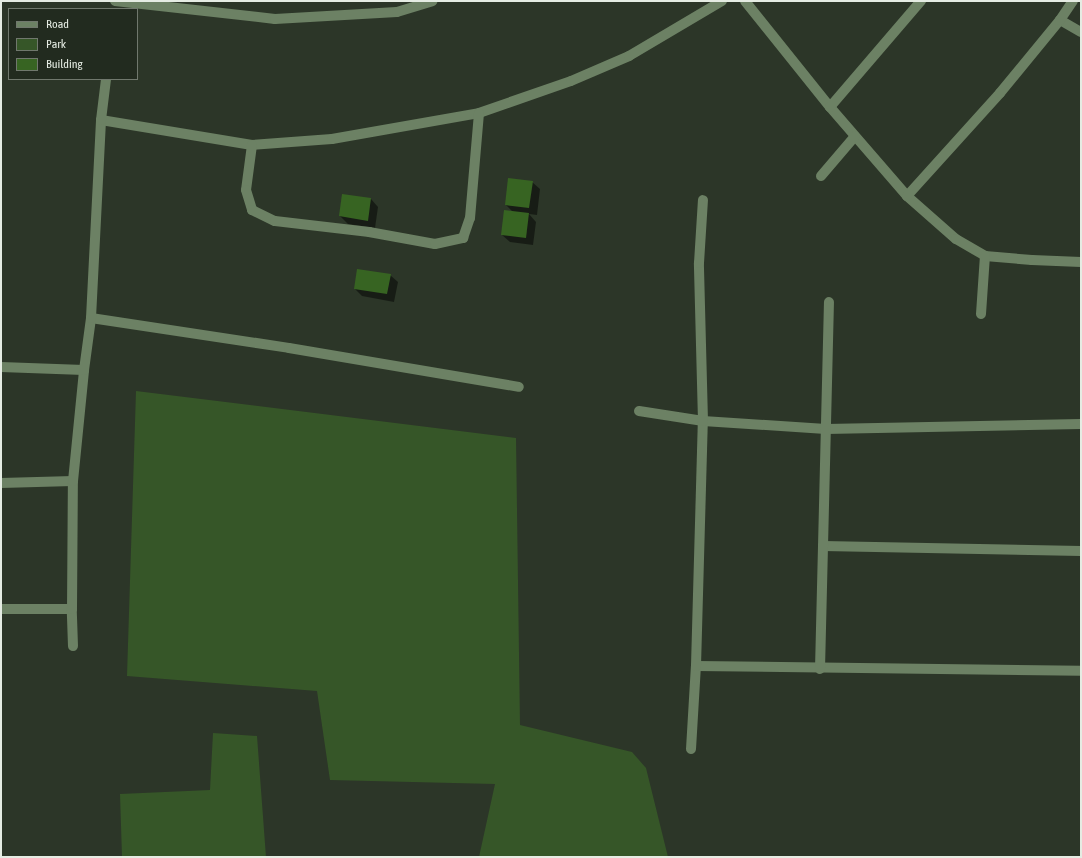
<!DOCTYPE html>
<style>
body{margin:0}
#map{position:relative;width:1082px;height:858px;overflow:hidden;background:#2c3628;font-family:"Asap Condensed",sans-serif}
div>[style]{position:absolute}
.green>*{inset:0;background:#365628}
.shadow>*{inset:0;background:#0007}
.building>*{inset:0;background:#376422}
.minor>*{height:10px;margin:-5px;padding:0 5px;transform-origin:5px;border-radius:5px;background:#6c8164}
span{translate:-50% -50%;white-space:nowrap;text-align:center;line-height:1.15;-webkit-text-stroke:4px #222b1f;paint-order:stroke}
.frame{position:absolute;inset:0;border:2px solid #e5ece3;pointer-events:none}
.legend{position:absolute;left:8px;top:8px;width:130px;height:72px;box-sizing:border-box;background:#222b1f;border:1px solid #70786d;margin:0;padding:5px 7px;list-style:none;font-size:12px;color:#e5ece3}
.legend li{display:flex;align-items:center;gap:8px;height:20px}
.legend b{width:20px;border:1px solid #70786d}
</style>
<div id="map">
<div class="green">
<i style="clip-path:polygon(136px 391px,516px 438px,520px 725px,632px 752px,646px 768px,668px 857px,479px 857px,495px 784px,330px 780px,317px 691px,127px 676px)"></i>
<i style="clip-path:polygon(213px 733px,257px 736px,266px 857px,122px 857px,120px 794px,210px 790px)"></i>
</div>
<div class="shadow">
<i style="clip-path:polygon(532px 182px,540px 189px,537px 215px,529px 214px,536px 222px,533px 245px,510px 242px,502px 235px,513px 212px,506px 205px)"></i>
<i style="clip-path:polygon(371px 199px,378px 207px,375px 228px,348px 224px,340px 216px)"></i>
<i style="clip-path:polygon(390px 275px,398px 282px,394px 302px,362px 296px,355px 289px)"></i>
</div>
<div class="building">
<i style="clip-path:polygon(508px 178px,533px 181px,529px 208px,505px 205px)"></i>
<i style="clip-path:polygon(342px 194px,371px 198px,368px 221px,339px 216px)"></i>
<i style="clip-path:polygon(504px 210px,529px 213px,526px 238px,501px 235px)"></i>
<i style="clip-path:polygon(357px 269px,391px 274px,387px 294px,354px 289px)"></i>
</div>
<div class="minor">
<i style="left:115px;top:1px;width:161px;rotate:6.4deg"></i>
<i style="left:275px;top:19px;width:122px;rotate:-3.3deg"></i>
<i style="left:397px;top:12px;width:37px;rotate:-17deg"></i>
<i style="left:745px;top:1px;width:136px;rotate:51.3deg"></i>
<i style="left:830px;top:107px;width:118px;rotate:49.1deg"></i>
<i style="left:907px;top:196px;width:65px;rotate:41.3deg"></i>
<i style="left:956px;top:239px;width:34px;rotate:30deg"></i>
<i style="left:985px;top:256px;width:47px;rotate:4.9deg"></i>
<i style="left:1032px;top:260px;width:49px;rotate:2.3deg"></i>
<i style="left:1060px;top:20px;width:24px;rotate:30deg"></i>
<i style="left:830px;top:107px;width:140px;rotate:-49.4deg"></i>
<i style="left:101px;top:120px;width:153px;rotate:9.4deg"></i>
<i style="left:252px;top:145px;width:80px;rotate:-4.3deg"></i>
<i style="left:332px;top:139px;width:149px;rotate:-10deg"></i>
<i style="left:479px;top:113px;width:97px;rotate:-19.2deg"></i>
<i style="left:571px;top:81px;width:63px;rotate:-23.3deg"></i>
<i style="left:629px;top:56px;width:108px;rotate:-30.6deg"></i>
<i style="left:252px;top:145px;width:45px;rotate:97.6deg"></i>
<i style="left:246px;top:190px;width:21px;rotate:73deg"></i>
<i style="left:252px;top:210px;width:25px;rotate:26deg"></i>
<i style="left:275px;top:221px;width:95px;rotate:6.7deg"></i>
<i style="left:369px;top:232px;width:67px;rotate:10.3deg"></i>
<i style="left:435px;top:244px;width:29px;rotate:-12deg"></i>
<i style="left:463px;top:238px;width:21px;rotate:-71deg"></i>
<i style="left:470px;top:218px;width:105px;rotate:-85.1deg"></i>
<i style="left:821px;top:176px;width:52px;rotate:-49.6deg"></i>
<i style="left:907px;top:196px;width:139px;rotate:-47.9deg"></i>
<i style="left:1000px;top:93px;width:94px;rotate:-50.6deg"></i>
<i style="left:1060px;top:20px;width:23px;rotate:-56deg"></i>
<i style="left:981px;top:314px;width:58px;rotate:-86.1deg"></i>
<i style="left:91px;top:318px;width:200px;rotate:8.6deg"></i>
<i style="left:289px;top:348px;width:233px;rotate:9.6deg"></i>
<i style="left:1px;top:367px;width:83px;rotate:2.1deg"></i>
<i style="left:639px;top:411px;width:65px;rotate:8.9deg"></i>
<i style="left:703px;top:421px;width:123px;rotate:3.7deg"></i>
<i style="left:826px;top:429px;width:255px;rotate:-1.1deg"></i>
<i style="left:1px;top:483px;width:72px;rotate:-1.6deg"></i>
<i style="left:823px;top:546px;width:258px;rotate:1.1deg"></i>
<i style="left:1px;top:609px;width:71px"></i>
<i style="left:73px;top:646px;width:37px;rotate:-92deg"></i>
<i style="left:72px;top:609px;width:128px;rotate:-89.6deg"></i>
<i style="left:73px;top:481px;width:112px;rotate:-84.3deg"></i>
<i style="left:84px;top:370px;width:52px;rotate:-82.3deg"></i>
<i style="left:91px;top:318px;width:198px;rotate:-87.1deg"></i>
<i style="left:101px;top:120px;width:41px;rotate:-83deg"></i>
<i style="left:696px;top:666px;width:385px;rotate:0.7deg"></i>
<i style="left:820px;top:669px;width:367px;rotate:-88.6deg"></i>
<i style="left:691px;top:749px;width:83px;rotate:-86.6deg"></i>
<i style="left:696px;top:666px;width:245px;rotate:-88.4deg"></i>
<i style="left:703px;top:421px;width:158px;rotate:-91.5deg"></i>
<i style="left:699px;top:263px;width:63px;rotate:-86.4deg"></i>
</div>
<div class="frame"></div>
<ul class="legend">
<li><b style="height:5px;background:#6c8164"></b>Road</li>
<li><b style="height:11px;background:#365628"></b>Park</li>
<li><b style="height:11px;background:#376422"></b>Building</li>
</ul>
</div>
